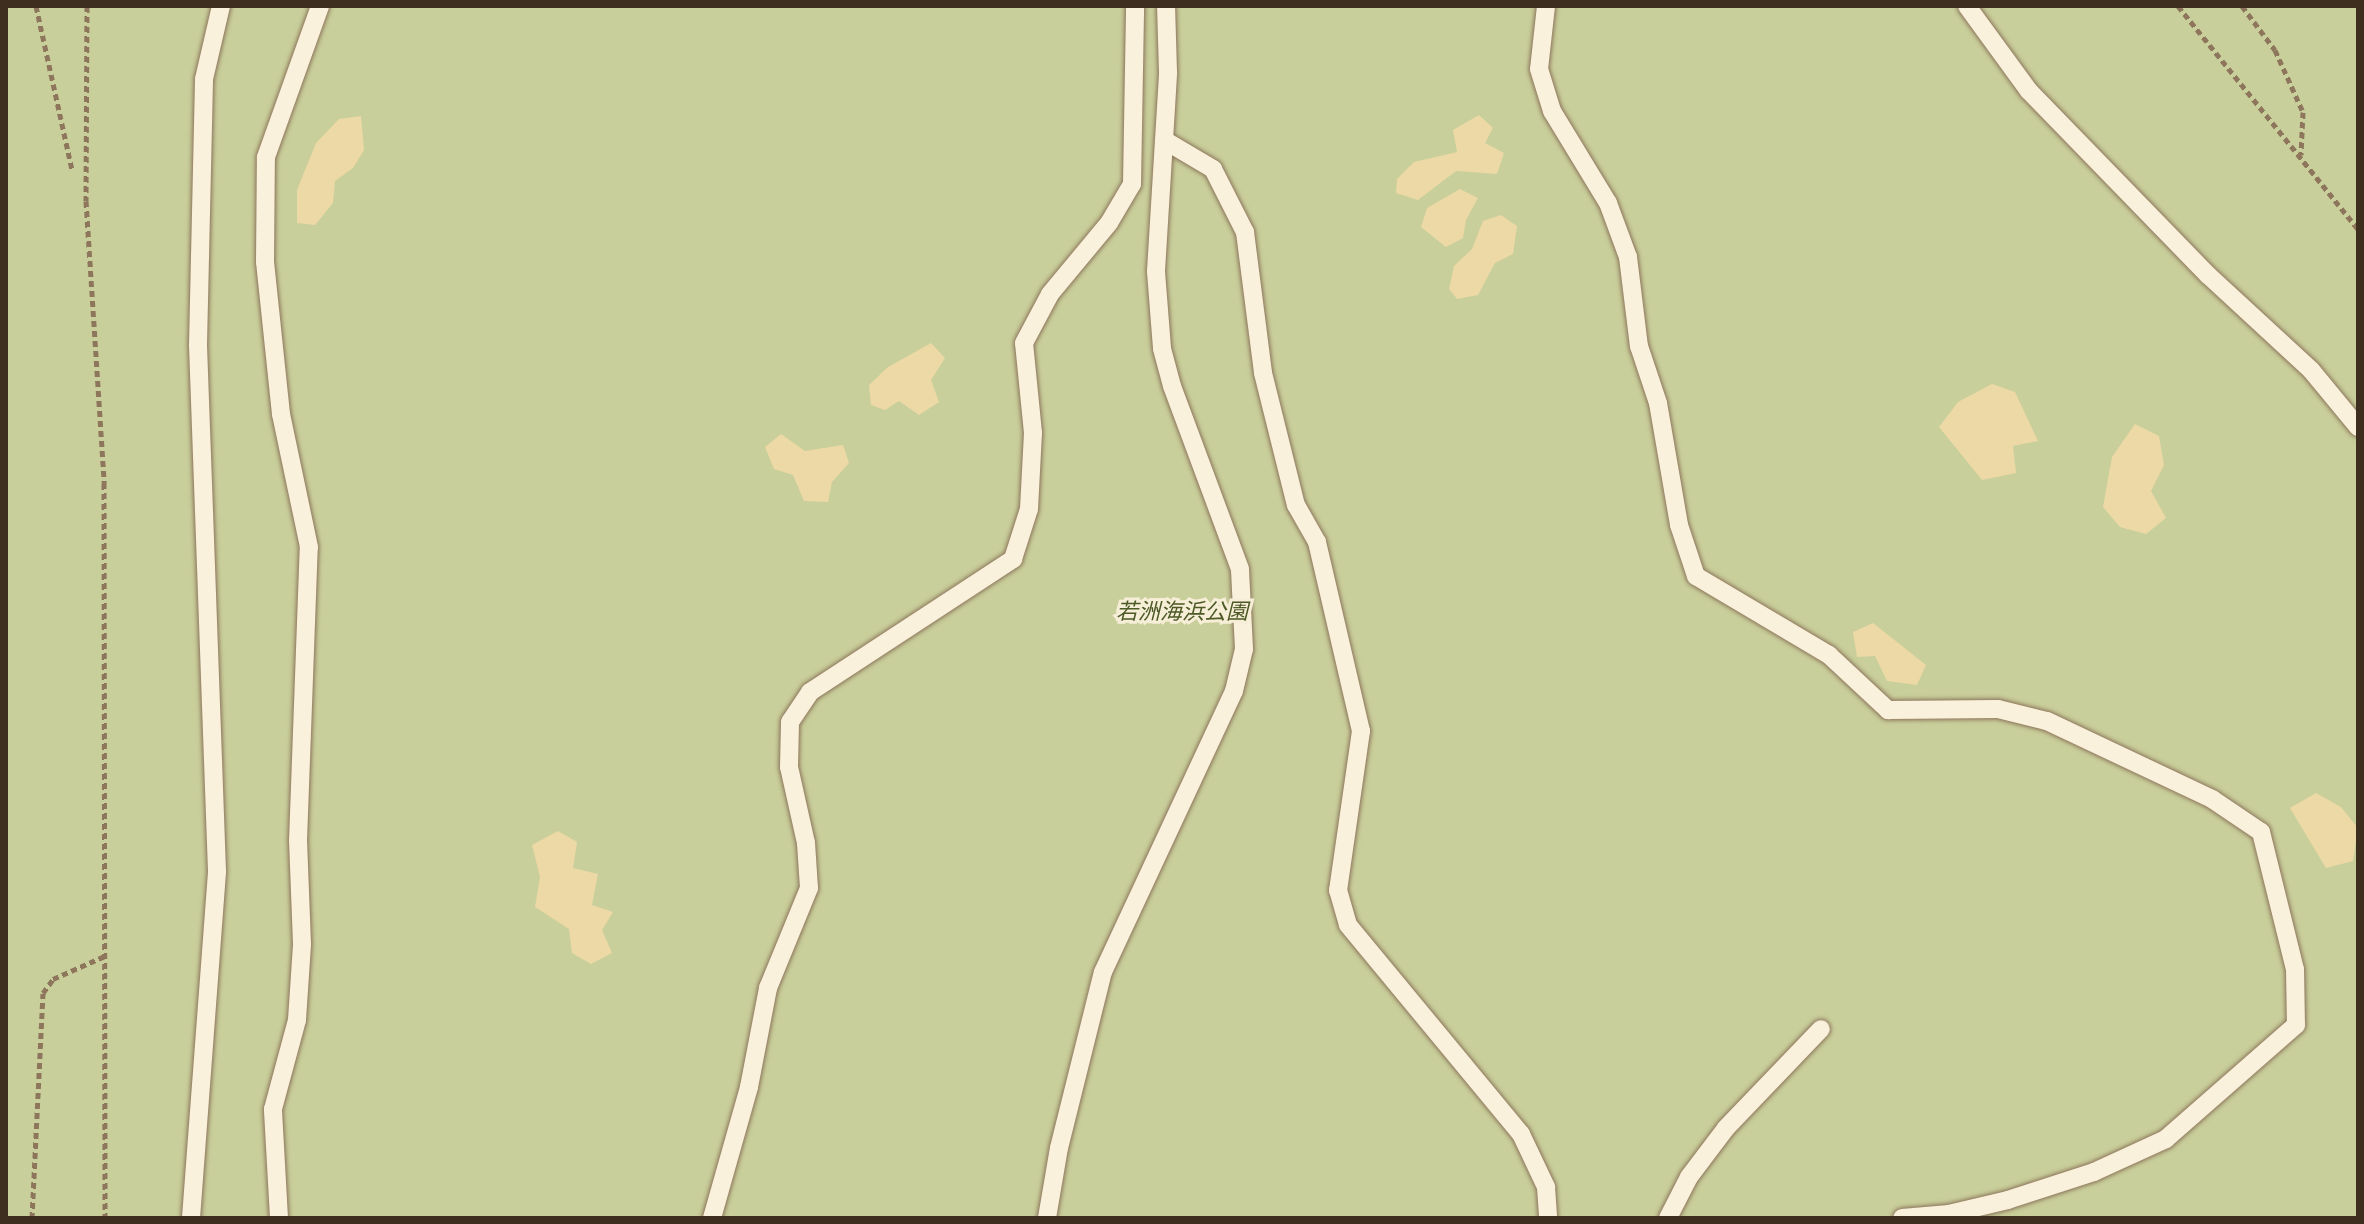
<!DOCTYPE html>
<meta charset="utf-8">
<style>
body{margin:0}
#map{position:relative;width:2364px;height:1224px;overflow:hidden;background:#f0e4c8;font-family:"Crimson Pro","Noto Sans JP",serif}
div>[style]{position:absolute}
.green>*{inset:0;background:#c9cf9b}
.sand>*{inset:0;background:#ecd9a5}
.path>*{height:5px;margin-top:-2.5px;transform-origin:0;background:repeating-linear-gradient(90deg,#8d765c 0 6px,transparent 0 10px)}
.roads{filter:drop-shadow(0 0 2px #8d765c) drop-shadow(0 0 2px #8d765c)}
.service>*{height:18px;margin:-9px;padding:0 9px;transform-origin:9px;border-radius:9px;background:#faf1dc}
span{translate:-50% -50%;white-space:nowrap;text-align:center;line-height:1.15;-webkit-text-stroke:6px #f7eed8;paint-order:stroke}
.park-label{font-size:22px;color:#4d5a26;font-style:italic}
.frame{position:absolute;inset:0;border:8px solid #3d2e20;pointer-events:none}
</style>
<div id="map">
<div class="green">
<i style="clip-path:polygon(6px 6px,2358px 6px,2358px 1218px,6px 1218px)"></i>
</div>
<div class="sand">
<i style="clip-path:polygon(1479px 115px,1493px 128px,1485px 143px,1504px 153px,1497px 174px,1456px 171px,1418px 200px,1396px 193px,1397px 179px,1414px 162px,1457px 152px,1453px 130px)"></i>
<i style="clip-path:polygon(361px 116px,364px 150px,353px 168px,335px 181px,333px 203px,315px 225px,297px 223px,297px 190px,316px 143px,339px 119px)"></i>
<i style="clip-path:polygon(1460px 189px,1478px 198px,1466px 220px,1463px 238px,1446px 247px,1421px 227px,1427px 208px)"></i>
<i style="clip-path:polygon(1501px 215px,1517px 226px,1513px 254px,1495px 263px,1478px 295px,1457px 299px,1449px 289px,1454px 266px,1472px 249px,1483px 221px)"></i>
<i style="clip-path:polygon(931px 343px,945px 358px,931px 380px,939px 402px,919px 415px,899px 401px,885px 410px,871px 405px,869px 385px,888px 367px)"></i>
<i style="clip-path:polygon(1992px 384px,2015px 392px,2038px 441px,2013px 446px,2016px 473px,1982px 480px,1939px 427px,1958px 402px)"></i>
<i style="clip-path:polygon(2135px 424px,2159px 436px,2164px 465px,2151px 491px,2166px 518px,2146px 534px,2120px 527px,2103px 507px,2112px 457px)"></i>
<i style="clip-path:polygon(781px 434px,805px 451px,843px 445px,849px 463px,832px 482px,828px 502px,804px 501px,793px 475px,774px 469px,765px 447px)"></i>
<i style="clip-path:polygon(1873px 623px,1926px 665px,1917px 685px,1887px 681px,1875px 656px,1857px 657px,1853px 632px)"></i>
<i style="clip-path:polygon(2316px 793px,2341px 807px,2358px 828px,2353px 861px,2326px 868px,2290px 808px)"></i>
<i style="clip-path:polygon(558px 831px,577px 842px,573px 868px,598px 874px,592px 905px,613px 912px,602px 930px,612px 953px,591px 964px,572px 953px,569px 929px,535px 907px,540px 877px,532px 845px)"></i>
</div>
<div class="path">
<i style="left:36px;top:6px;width:168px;rotate:77.6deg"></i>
<i style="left:87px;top:6px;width:195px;rotate:90.3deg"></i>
<i style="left:86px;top:201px;width:283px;rotate:86.3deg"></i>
<i style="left:104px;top:483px;width:735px;rotate:89.92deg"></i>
<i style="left:2178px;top:6px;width:287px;rotate:51.1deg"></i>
<i style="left:2242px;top:6px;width:55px;rotate:53.1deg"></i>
<i style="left:2275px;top:50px;width:68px;rotate:65.7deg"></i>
<i style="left:2303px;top:112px;width:43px;rotate:92.7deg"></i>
<i style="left:32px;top:1218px;width:225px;rotate:-87.2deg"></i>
<i style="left:43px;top:993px;width:17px;rotate:-54deg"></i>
<i style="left:53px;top:979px;width:57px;rotate:-23.9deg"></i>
</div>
<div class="roads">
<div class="service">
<i style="left:1546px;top:6px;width:63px;rotate:96.3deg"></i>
<i style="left:1539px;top:69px;width:44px;rotate:72.8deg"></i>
<i style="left:1552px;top:111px;width:108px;rotate:58.7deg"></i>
<i style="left:1608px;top:203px;width:58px;rotate:69.7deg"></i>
<i style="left:1628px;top:257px;width:90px;rotate:83deg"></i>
<i style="left:1639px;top:346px;width:60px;rotate:71.6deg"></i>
<i style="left:1658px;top:403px;width:124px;rotate:80.2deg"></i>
<i style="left:1679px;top:525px;width:54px;rotate:71.6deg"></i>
<i style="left:1696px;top:576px;width:155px;rotate:30.7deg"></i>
<i style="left:1829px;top:655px;width:81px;rotate:43deg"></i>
<i style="left:1888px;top:710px;width:110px;rotate:-0.5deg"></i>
<i style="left:1998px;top:709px;width:50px;rotate:13.8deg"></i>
<i style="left:2047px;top:721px;width:183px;rotate:25.3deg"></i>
<i style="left:2212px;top:799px;width:59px;rotate:34deg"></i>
<i style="left:2261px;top:832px;width:141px;rotate:76.1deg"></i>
<i style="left:2295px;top:969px;width:56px;rotate:89deg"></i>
<i style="left:2296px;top:1025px;width:173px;rotate:138.8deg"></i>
<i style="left:2166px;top:1139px;width:79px;rotate:155.4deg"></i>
<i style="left:2094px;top:1172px;width:90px;rotate:162deg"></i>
<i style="left:2008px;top:1200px;width:61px;rotate:166.7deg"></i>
<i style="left:1949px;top:1214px;width:47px;rotate:175.1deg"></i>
<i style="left:1967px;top:6px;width:105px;rotate:53.9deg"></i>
<i style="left:2029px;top:91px;width:257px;rotate:45.8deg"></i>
<i style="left:2208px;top:275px;width:140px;rotate:42.7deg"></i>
<i style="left:2311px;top:370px;width:74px;rotate:50.5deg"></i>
<i style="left:1164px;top:140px;width:57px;rotate:30.6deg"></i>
<i style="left:1213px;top:169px;width:71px;rotate:63.1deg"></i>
<i style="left:1245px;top:232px;width:142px;rotate:82.7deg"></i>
<i style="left:1263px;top:373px;width:136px;rotate:76deg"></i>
<i style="left:1296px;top:505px;width:43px;rotate:60.4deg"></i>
<i style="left:1317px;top:542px;width:194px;rotate:76.9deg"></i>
<i style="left:1361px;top:731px;width:161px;rotate:98.2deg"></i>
<i style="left:1338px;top:890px;width:36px;rotate:74deg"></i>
<i style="left:1348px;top:925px;width:271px;rotate:50.4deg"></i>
<i style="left:1521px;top:1134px;width:59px;rotate:64.7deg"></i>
<i style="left:1546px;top:1187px;width:31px;rotate:86deg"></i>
<i style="left:191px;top:1218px;width:348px;rotate:-85.7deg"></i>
<i style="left:217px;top:871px;width:526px;rotate:-92.07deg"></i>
<i style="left:198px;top:345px;width:266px;rotate:-88.7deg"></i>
<i style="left:204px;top:79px;width:75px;rotate:-76.9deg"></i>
<i style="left:279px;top:1218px;width:109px;rotate:-93.2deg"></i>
<i style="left:273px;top:1109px;width:92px;rotate:-74.9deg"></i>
<i style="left:297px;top:1020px;width:76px;rotate:-86.2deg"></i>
<i style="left:302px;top:944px;width:103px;rotate:-92.2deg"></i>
<i style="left:298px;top:841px;width:294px;rotate:-87.9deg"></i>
<i style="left:309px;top:547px;width:136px;rotate:-101.9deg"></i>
<i style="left:281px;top:414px;width:153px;rotate:-96deg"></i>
<i style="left:265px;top:262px;width:105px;rotate:-89.5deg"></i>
<i style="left:266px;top:157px;width:160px;rotate:-70.3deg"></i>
<i style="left:712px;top:1218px;width:136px;rotate:-74.2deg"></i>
<i style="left:749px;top:1087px;width:101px;rotate:-79.1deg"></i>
<i style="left:768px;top:988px;width:108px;rotate:-67.7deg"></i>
<i style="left:809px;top:888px;width:45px;rotate:-93.8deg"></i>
<i style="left:806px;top:843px;width:78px;rotate:-102.6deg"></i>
<i style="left:789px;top:767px;width:45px;rotate:-88.7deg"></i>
<i style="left:790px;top:722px;width:36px;rotate:-56deg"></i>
<i style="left:810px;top:692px;width:243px;rotate:-33.2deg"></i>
<i style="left:1013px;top:559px;width:52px;rotate:-72.3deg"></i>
<i style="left:1029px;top:509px;width:76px;rotate:-87deg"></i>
<i style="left:1033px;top:433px;width:90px;rotate:-95.7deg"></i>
<i style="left:1024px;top:343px;width:55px;rotate:-62deg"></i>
<i style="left:1050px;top:294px;width:92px;rotate:-50.3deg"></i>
<i style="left:1109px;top:223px;width:45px;rotate:-59.5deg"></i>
<i style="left:1132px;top:184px;width:178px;rotate:-89deg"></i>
<i style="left:1047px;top:1218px;width:71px;rotate:-80.3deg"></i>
<i style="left:1059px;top:1148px;width:181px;rotate:-76deg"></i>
<i style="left:1103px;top:972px;width:310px;rotate:-65deg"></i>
<i style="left:1234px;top:691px;width:43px;rotate:-76.6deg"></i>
<i style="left:1244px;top:649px;width:80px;rotate:-92.9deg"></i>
<i style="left:1240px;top:569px;width:195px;rotate:-110.4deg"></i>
<i style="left:1172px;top:386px;width:39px;rotate:-105deg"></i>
<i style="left:1162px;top:348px;width:77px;rotate:-94.5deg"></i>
<i style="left:1156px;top:271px;width:199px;rotate:-86.5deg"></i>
<i style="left:1168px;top:72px;width:66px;rotate:-91.7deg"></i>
<i style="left:1668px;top:1218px;width:46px;rotate:-62.9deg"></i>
<i style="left:1689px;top:1177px;width:61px;rotate:-52.9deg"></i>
<i style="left:1726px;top:1128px;width:137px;rotate:-46.2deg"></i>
</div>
</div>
<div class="park-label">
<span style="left:1182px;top:612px">若洲海浜公園</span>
</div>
<div class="frame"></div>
</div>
